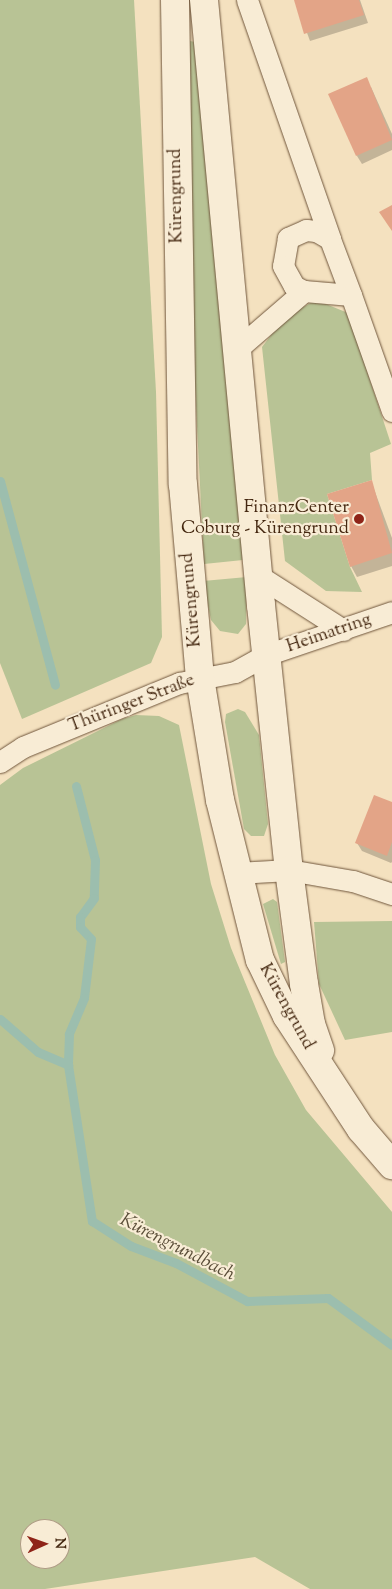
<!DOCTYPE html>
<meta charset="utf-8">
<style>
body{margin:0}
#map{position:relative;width:392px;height:1589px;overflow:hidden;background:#f4e1bf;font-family:"Sorts Mill Goudy",serif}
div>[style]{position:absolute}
.green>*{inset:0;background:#b8c395}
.shadow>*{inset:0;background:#0003}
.stream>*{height:9px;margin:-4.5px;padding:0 4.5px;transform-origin:4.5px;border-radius:4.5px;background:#9cbeae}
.building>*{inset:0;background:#e3a487}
.roads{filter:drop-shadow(0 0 1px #70563c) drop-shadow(0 0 1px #70563c)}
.minor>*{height:21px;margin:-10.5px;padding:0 10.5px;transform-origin:10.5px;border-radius:10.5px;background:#f8ecd5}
.secondary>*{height:28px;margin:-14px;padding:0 14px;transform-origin:14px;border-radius:14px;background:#f8ecd5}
.dots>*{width:14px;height:14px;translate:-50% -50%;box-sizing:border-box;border:2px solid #f8ecd5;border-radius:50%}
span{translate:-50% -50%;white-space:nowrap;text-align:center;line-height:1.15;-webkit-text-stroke:4.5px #f8ecd5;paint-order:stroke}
.street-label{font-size:18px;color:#442710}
.poi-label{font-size:18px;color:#442710}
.right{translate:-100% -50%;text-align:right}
.water-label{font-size:19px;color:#5a4d38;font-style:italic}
.north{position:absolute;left:20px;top:1519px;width:50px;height:50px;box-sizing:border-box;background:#f8ecd5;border:1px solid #b09d86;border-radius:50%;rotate:88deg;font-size:14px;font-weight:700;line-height:20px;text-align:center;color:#442710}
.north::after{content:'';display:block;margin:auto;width:18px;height:22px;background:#8f2418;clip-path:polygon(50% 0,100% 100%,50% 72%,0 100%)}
</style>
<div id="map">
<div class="green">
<i style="clip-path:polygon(0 0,134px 0,156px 392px,162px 637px,151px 663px,22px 719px,0 663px)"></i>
<i style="clip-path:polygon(190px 41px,195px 42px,243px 560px,204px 564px,191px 307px)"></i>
<i style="clip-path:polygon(316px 300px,348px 313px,391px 444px,370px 453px,372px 480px,327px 494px,350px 567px,362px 592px,326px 591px,285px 561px,262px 347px,285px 317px)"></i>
<i style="clip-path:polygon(247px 577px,246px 624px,238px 634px,220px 631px,211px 620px,203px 581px)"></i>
<i style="clip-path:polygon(238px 709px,245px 712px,259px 735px,268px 824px,264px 836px,251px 836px,244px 829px,225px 722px,226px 714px)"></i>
<i style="clip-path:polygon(evenodd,136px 715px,159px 716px,179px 725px,211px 884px,231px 948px,275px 1055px,306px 1110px,392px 1212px,392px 1589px,310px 1589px,255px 1557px,45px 1589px,0 1589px,0 785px,23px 768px,122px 719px,136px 715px,30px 1529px,60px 1529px,60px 1559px,30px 1559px,30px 1529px)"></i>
<i style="clip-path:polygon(273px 899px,277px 902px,285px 962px,281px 964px,263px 904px)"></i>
<i style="clip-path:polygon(392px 921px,392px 1032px,345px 1040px,319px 984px,314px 922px)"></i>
</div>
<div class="shadow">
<i style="clip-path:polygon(295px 0,360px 0,368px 23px,310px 41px)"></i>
<i style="clip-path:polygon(371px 87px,392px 134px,392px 150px,362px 164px,357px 156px)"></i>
<i style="clip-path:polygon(371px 481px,392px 538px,392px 566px,357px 577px,351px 566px)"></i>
<i style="clip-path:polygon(392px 804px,392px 862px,391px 863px,362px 851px,357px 843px)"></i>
</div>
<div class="stream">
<i style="left:0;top:481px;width:211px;rotate:74.9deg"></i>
<i style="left:76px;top:786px;width:76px;rotate:75.6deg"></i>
<i style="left:95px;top:860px;width:38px;rotate:92deg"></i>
<i style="left:94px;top:898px;width:24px;rotate:126deg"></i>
<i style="left:80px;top:917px;width:10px;rotate:90deg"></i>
<i style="left:80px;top:927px;width:16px;rotate:47deg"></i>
<i style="left:91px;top:939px;width:59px;rotate:96.8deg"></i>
<i style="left:84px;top:998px;width:39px;rotate:113deg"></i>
<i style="left:69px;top:1034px;width:31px;rotate:92deg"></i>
<i style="left:68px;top:1065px;width:158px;rotate:81.3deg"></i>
<i style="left:92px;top:1221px;width:46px;rotate:32.7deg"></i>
<i style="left:131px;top:1246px;width:48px;rotate:20.7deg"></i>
<i style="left:176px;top:1263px;width:81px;rotate:28.2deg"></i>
<i style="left:247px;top:1301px;width:81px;rotate:-2.1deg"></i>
<i style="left:328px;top:1298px;width:79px;rotate:36.3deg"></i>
<i style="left:0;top:1019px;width:50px;rotate:41deg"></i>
<i style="left:38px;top:1052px;width:33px;rotate:23deg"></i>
</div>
<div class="building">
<i style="clip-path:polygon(294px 0,359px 0,364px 15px,304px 34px)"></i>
<i style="clip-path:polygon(367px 77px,392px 140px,356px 156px,328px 94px)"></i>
<i style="clip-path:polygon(392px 205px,392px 231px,379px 212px)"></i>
<i style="clip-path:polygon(372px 480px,392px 553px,350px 567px,327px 494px)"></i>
<i style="clip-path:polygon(374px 795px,392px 802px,392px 842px,387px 856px,355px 843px)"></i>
</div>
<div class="roads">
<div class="minor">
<i style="left:247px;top:0;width:253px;rotate:70.8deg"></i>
<i style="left:351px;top:295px;width:60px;rotate:-110.6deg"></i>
<i style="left:330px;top:239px;width:16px;rotate:-150deg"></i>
<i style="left:316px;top:231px;width:10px;rotate:-174deg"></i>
<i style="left:306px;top:230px;width:20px;rotate:156deg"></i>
<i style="left:288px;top:238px;width:28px;rotate:100deg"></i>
<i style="left:283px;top:266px;width:23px;rotate:61deg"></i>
<i style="left:294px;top:286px;width:11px;rotate:27deg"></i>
<i style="left:304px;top:291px;width:47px;rotate:4.9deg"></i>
<i style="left:351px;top:295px;width:123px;rotate:70.5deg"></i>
<i style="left:236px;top:350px;width:90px;rotate:-40.9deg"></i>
<i style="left:259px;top:576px;width:100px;rotate:32.7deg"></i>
<i style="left:0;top:762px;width:27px;rotate:-33deg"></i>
<i style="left:23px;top:747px;width:169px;rotate:-22.3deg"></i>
<i style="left:179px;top:683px;width:57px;rotate:-11.1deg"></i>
<i style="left:235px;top:672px;width:35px;rotate:-29deg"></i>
<i style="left:266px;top:655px;width:133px;rotate:-18.8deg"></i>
<i style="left:237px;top:873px;width:52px;rotate:-3.3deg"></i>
<i style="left:289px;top:870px;width:65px;rotate:9.8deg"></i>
<i style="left:353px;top:881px;width:41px;rotate:18.4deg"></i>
</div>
<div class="secondary">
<i style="left:175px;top:0;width:484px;rotate:89.1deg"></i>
<i style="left:183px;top:484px;width:195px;rotate:85deg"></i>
<i style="left:200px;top:678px;width:124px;rotate:80.7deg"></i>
<i style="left:220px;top:800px;width:165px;rotate:76deg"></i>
<i style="left:260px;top:960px;width:62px;rotate:64.3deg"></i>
<i style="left:287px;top:1016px;width:135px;rotate:56.8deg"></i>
<i style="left:361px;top:1129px;width:48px;rotate:49.3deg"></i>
<i style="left:204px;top:0;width:608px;rotate:84.62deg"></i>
<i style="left:261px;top:605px;width:266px;rotate:84deg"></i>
<i style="left:289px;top:870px;width:115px;rotate:82.5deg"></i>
<i style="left:304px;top:984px;width:41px;rotate:80.1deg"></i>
<i style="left:311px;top:1024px;width:28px;rotate:71deg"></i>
</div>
</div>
<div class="dots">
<i style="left:359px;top:519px;background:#8f2418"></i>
</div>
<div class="street-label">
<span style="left:177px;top:196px;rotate:-91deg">Kürengrund</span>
<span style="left:192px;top:600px;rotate:-95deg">Kürengrund</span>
<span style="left:329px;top:634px;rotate:-19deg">Heimatring</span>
<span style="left:132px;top:704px;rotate:-21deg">Thüringer Straße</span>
<span style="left:286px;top:1007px;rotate:61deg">Kürengrund</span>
</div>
<div class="poi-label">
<span class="right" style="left:349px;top:519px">FinanzCenter<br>Coburg - Kürengrund</span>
</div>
<div class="water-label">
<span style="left:177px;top:1248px;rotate:27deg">Kürengrundbach</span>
</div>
<div class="north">N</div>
</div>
